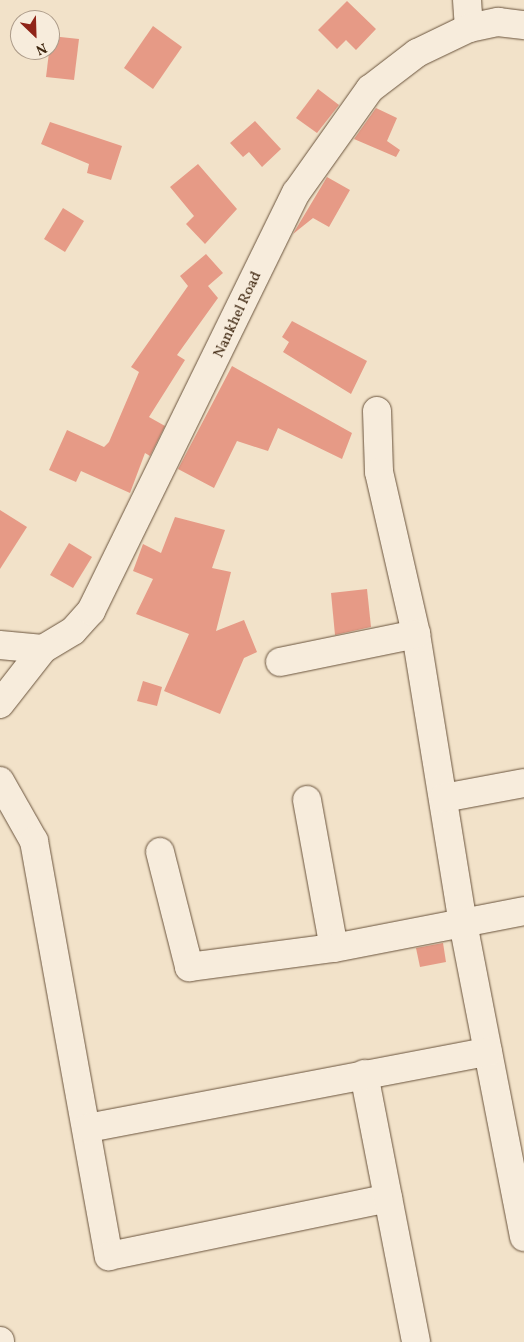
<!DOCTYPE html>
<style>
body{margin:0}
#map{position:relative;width:524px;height:1342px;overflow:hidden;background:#f2e2c9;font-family:Vollkorn,serif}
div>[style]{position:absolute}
.building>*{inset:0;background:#e69a86}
.roads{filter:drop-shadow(0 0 1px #6a543d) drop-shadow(0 0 1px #6a543d)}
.minor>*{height:28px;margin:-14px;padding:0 14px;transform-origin:14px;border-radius:14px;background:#f7ecdc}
span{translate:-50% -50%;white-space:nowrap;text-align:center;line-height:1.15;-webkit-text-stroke:4px #f7ecdc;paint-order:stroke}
.street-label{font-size:15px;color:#3d250e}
.north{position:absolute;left:10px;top:10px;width:50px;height:50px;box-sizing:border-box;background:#f7ecdc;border:1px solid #ad9c8a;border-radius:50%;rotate:156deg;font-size:14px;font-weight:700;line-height:20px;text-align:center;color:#3d250e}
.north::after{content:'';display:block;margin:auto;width:18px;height:22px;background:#8f2418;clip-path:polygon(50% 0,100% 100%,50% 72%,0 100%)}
</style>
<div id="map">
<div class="building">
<i style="clip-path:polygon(347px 1px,376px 29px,356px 50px,346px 40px,337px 49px,318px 30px)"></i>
<i style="clip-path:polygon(153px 26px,182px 47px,153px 89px,124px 68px)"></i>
<i style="clip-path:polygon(51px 36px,79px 39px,74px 80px,46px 77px)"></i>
<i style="clip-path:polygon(318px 89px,339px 105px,317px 133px,296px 118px)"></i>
<i style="clip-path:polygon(376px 108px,397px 118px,387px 141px,400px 150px,396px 157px,354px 139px)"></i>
<i style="clip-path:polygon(255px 121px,281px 149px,262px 167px,249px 152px,243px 157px,230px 143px)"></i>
<i style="clip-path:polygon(50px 122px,122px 146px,111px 180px,87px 173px,89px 164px,41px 144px)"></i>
<i style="clip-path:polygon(198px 164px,237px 209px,205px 244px,186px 224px,194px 216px,170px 187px)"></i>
<i style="clip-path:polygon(327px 177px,350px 190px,329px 227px,313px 218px,293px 234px)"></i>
<i style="clip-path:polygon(63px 208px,84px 221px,65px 252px,44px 239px)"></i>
<i style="clip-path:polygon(206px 254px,223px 273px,208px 286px,218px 298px,177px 355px,185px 360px,149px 417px,165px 426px,150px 456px,145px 453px,130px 493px,81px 471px,76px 482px,49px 470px,67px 430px,104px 447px,109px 442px,139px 372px,131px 367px,188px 286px,180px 276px)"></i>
<i style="clip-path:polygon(292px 321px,367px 361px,351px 394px,283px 352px,289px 342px,282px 337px)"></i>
<i style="clip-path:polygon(232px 366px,352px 433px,342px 459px,278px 428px,268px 451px,237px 441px,214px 488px,178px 469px)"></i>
<i style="clip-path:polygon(0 510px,27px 527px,0 569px)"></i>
<i style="clip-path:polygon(175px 517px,225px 530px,212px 568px,231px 572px,216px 631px,244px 620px,257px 652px,244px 658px,220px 714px,164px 691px,189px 634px,136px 614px,153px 579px,133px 571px,143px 544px,161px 553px)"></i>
<i style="clip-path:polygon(69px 543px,92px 557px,73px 588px,50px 575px)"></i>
<i style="clip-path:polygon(367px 589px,371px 627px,335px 635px,331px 593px)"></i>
<i style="clip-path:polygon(143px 681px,162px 687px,157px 706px,137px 701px)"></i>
<i style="clip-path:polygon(443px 943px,446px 962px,420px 967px,416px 948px)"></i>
</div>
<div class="roads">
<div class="minor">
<i style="left:467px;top:0;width:28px;rotate:86deg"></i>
<i style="left:377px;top:411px;width:61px;rotate:88.1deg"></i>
<i style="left:379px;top:472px;width:166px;rotate:77.1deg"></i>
<i style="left:416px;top:634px;width:293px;rotate:80.8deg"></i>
<i style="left:463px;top:923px;width:320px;rotate:79deg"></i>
<i style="left:0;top:645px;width:43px;rotate:5.3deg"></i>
<i style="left:43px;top:649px;width:35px;rotate:-31deg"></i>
<i style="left:73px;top:631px;width:27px;rotate:-48deg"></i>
<i style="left:91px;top:611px;width:466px;rotate:-63.9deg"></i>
<i style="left:296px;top:193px;width:128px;rotate:-54.6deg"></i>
<i style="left:370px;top:89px;width:59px;rotate:-37.5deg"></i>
<i style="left:417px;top:53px;width:58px;rotate:-25.7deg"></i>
<i style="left:469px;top:28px;width:30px;rotate:-12deg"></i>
<i style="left:498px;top:22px;width:26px;rotate:7deg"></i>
<i style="left:280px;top:662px;width:139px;rotate:-11.6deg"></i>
<i style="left:0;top:704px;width:70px;rotate:-52deg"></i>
<i style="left:0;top:781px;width:69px;rotate:60.5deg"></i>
<i style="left:34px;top:841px;width:422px;rotate:79.8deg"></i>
<i style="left:109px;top:1256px;width:285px;rotate:-11.7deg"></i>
<i style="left:444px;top:798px;width:81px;rotate:-10.6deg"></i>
<i style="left:307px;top:800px;width:150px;rotate:79.7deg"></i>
<i style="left:160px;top:852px;width:119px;rotate:75.8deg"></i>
<i style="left:189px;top:967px;width:146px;rotate:-7.5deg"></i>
<i style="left:334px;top:948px;width:194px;rotate:-11deg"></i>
<i style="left:364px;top:1074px;width:273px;rotate:79deg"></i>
<i style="left:88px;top:1128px;width:407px;rotate:-10.8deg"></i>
<i style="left:0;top:1341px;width:1px;rotate:90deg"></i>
</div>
</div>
<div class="street-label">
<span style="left:238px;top:315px;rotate:-65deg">Nankhel Road</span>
</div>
<div class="north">N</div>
</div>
